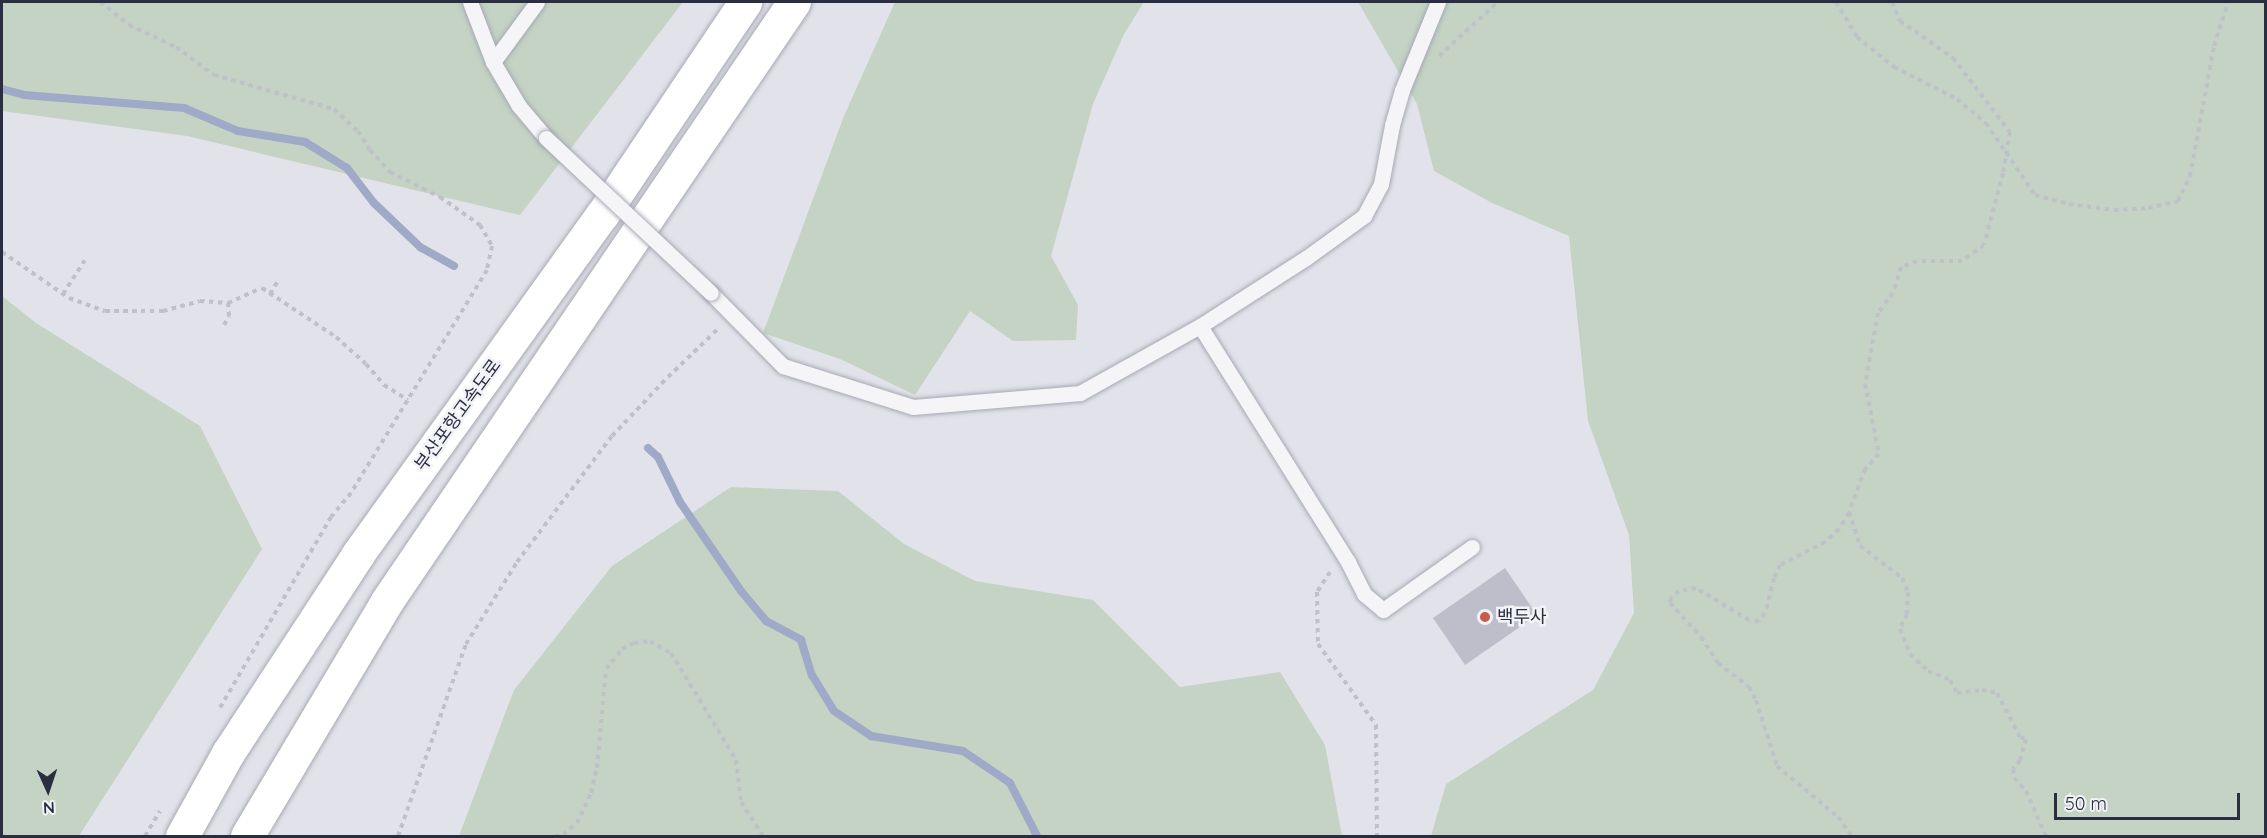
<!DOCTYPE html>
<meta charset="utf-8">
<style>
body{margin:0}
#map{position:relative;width:2267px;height:838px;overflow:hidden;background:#e2e3ea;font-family:Quicksand,"Noto Sans KR",sans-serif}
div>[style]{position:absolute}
.green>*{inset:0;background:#c4d3c4}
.stream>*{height:8px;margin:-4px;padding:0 4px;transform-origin:4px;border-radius:4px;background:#9fa9c8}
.building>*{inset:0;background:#bdbec9}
.path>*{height:4px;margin-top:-2px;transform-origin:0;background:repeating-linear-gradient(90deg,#c0c1c8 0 4.5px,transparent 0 9px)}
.roads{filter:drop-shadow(0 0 2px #a7a9b4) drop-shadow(0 0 2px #a7a9b4)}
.lane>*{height:15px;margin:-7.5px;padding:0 7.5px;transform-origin:7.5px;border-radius:7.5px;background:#f5f5f8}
.highway>*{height:33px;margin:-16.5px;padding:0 16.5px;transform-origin:16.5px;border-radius:16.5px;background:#fff}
.bridges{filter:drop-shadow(0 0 2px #a7a9b4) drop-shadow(0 0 2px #a7a9b4)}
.lane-bridge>*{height:15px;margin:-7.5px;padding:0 7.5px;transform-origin:7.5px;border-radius:7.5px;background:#f5f5f8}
.dots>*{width:16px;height:16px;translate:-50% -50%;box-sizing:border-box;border:3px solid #f2f3f7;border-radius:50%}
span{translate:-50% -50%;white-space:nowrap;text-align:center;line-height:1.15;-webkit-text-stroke:5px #f2f3f7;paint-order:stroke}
.street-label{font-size:18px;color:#2b2d41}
.poi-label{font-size:18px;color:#2b2d41}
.left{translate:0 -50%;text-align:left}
.frame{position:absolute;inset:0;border:3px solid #2b2d41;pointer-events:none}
.north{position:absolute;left:18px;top:760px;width:60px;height:60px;-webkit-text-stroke:4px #f2f3f7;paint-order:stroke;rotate:177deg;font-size:16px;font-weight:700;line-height:24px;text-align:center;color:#2b2d41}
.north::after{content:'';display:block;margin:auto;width:21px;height:27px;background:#2b2d41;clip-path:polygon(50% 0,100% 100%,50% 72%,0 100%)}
.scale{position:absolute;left:2054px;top:793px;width:186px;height:27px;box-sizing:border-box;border:3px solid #2b2d41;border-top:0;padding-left:8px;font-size:18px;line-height:21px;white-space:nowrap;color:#2b2d41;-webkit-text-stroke:4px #f2f3f7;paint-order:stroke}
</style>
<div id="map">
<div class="green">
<i style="clip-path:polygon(2px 2px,683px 2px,520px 215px,187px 136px,2px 111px)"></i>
<i style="clip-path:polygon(895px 2px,1144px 2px,1124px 34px,1093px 104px,1051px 256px,1078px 305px,1076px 340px,1013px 341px,970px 311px,915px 395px,840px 359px,763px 333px,844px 116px)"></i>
<i style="clip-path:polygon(1358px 2px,2265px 2px,2265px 836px,1431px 836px,1446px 784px,1593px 690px,1634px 613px,1629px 535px,1588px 421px,1569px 236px,1492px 203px,1434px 171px,1417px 104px)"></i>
<i style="clip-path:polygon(2px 296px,36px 323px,200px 426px,262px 549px,79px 836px,2px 836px)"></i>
<i style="clip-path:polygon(731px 487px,838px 491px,904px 544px,975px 581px,1093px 600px,1180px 687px,1280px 672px,1325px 745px,1342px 836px,459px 836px,514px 690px,612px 566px)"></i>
</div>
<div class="stream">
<i style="left:2px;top:89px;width:23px;rotate:15deg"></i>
<i style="left:24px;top:95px;width:161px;rotate:4.6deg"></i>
<i style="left:184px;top:108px;width:59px;rotate:23.1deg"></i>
<i style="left:238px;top:131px;width:68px;rotate:9.3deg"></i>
<i style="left:305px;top:142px;width:49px;rotate:31.8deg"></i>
<i style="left:347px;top:168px;width:44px;rotate:52.4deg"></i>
<i style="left:374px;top:203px;width:64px;rotate:43.7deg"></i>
<i style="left:420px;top:247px;width:39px;rotate:29deg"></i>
<i style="left:648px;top:448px;width:13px;rotate:42deg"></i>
<i style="left:658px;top:457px;width:50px;rotate:63.9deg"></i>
<i style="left:680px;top:502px;width:108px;rotate:55.6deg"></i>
<i style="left:741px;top:591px;width:39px;rotate:50deg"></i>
<i style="left:766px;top:621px;width:40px;rotate:28deg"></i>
<i style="left:801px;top:640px;width:37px;rotate:73deg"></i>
<i style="left:812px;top:675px;width:42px;rotate:58.6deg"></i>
<i style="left:834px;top:711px;width:45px;rotate:34deg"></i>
<i style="left:871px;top:736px;width:93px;rotate:9.3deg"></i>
<i style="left:963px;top:751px;width:57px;rotate:34.2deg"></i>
<i style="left:1010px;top:783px;width:59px;rotate:63deg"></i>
</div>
<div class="building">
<i style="clip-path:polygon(1505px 568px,1537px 615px,1465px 665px,1433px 618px)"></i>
</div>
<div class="path">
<i style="left:100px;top:2px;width:37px;rotate:38deg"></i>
<i style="left:129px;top:25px;width:52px;rotate:25.1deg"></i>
<i style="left:176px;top:47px;width:47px;rotate:36.4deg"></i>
<i style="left:214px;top:75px;width:125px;rotate:15.8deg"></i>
<i style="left:334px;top:109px;width:33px;rotate:43deg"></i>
<i style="left:358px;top:131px;width:22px;rotate:58deg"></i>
<i style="left:370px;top:150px;width:30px;rotate:48deg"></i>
<i style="left:390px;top:172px;width:56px;rotate:26.6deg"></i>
<i style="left:440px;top:197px;width:49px;rotate:35deg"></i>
<i style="left:480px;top:225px;width:24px;rotate:60deg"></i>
<i style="left:492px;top:246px;width:25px;rotate:102deg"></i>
<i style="left:487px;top:270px;width:261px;rotate:121.4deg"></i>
<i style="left:351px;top:493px;width:31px;rotate:130deg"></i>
<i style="left:331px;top:517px;width:225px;rotate:120.2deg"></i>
<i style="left:1836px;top:2px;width:41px;rotate:59deg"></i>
<i style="left:1857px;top:37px;width:48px;rotate:39deg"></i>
<i style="left:1894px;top:67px;width:71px;rotate:26.9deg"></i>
<i style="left:1957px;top:99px;width:38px;rotate:40deg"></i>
<i style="left:1986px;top:123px;width:87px;rotate:55.8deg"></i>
<i style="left:2035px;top:195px;width:35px;rotate:15deg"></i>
<i style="left:2069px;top:204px;width:45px;rotate:7.6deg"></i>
<i style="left:2114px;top:210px;width:34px;rotate:-3deg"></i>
<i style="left:2148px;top:208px;width:31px;rotate:-13deg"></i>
<i style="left:2178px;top:201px;width:28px;rotate:-64deg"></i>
<i style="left:2190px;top:176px;width:132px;rotate:-79.5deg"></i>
<i style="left:2214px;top:46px;width:46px;rotate:-72.3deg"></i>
<i style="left:1892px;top:2px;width:21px;rotate:67deg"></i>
<i style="left:1900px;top:21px;width:65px;rotate:34.9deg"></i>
<i style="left:1953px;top:58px;width:93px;rotate:52.4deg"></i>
<i style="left:2010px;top:132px;width:42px;rotate:99.7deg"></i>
<i style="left:2003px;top:173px;width:74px;rotate:104.8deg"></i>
<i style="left:1984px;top:245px;width:27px;rotate:144deg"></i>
<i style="left:1962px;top:261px;width:45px;rotate:180deg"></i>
<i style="left:1917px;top:261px;width:17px;rotate:159deg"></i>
<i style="left:1901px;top:267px;width:27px;rotate:107deg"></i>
<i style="left:1893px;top:293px;width:25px;rotate:127deg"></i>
<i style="left:1878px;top:313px;width:72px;rotate:100.4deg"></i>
<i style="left:1865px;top:384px;width:71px;rotate:78.7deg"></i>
<i style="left:1879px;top:454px;width:21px;rotate:133deg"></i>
<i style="left:1865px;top:469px;width:46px;rotate:110.4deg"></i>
<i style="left:1849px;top:512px;width:36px;rotate:72deg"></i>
<i style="left:1860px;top:546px;width:53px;rotate:37.3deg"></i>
<i style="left:1902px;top:578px;width:15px;rotate:67deg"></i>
<i style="left:1908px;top:592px;width:22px;rotate:93deg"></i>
<i style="left:1907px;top:614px;width:17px;rotate:115deg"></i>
<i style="left:1900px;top:629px;width:27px;rotate:68deg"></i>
<i style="left:1910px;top:654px;width:25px;rotate:43deg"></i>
<i style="left:1928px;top:671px;width:24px;rotate:22deg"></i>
<i style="left:1950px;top:680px;width:15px;rotate:62deg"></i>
<i style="left:1957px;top:693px;width:25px;rotate:-7deg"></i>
<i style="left:1982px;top:690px;width:15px;rotate:11deg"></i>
<i style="left:1997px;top:693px;width:50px;rotate:62.4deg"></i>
<i style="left:2020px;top:737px;width:6px;rotate:18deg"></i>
<i style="left:2026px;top:739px;width:22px;rotate:106deg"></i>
<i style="left:2020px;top:760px;width:11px;rotate:128deg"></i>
<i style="left:2013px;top:769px;width:9px;rotate:84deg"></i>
<i style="left:2014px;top:778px;width:18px;rotate:47deg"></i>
<i style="left:2026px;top:791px;width:49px;rotate:66deg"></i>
<i style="left:1439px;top:56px;width:80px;rotate:-42.5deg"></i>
<i style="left:2px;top:252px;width:81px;rotate:34.5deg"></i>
<i style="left:69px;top:298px;width:38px;rotate:20deg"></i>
<i style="left:105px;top:311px;width:58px"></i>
<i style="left:163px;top:311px;width:38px;rotate:-15deg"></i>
<i style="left:200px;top:301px;width:28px;rotate:4deg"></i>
<i style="left:228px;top:303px;width:37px;rotate:-24deg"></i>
<i style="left:262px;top:288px;width:89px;rotate:33.5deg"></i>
<i style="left:336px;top:337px;width:40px;rotate:42deg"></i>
<i style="left:366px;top:364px;width:28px;rotate:49deg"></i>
<i style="left:384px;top:385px;width:28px;rotate:32deg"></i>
<i style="left:63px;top:294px;width:40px;rotate:-57.1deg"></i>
<i style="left:270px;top:294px;width:17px;rotate:-59deg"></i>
<i style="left:224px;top:325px;width:10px;rotate:-61deg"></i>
<i style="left:229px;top:316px;width:13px;rotate:-94deg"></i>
<i style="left:1849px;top:513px;width:19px;rotate:122deg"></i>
<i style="left:1839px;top:529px;width:19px;rotate:137deg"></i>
<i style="left:1825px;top:542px;width:51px;rotate:152.9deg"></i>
<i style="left:1780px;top:565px;width:14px;rotate:115deg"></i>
<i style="left:1774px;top:578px;width:36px;rotate:104deg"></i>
<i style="left:1765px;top:613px;width:10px;rotate:127deg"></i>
<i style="left:1759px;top:621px;width:10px;rotate:-174deg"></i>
<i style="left:1749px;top:620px;width:62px;rotate:-148.9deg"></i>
<i style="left:1696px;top:588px;width:17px;rotate:170deg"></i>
<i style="left:1679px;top:591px;width:11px;rotate:139deg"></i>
<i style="left:1671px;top:598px;width:5px;rotate:101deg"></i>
<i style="left:1670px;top:603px;width:46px;rotate:47.6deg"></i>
<i style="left:1701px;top:637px;width:31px;rotate:57deg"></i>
<i style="left:1718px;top:663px;width:39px;rotate:38deg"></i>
<i style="left:1749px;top:687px;width:15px;rotate:62deg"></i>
<i style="left:1756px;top:700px;width:69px;rotate:72.3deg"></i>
<i style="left:1777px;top:766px;width:80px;rotate:39.9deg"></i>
<i style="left:1838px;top:817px;width:24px;rotate:54deg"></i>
<i style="left:1330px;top:572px;width:24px;rotate:123deg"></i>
<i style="left:1317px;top:592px;width:52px;rotate:88.9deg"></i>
<i style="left:1318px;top:644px;width:100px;rotate:54.4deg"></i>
<i style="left:1376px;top:725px;width:111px;rotate:89.5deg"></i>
<i style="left:145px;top:836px;width:29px;rotate:-59deg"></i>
<i style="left:398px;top:836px;width:204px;rotate:-70.5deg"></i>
<i style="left:466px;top:644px;width:97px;rotate:-58.1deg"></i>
<i style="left:517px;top:562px;width:158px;rotate:-53deg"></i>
<i style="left:612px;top:436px;width:81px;rotate:-46.5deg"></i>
<i style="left:668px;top:377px;width:71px;rotate:-43.9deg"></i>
<i style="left:555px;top:836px;width:8px;rotate:-7deg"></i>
<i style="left:563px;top:835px;width:18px;rotate:-41deg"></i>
<i style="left:577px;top:823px;width:33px;rotate:-65deg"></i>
<i style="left:591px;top:793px;width:26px;rotate:-77deg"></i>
<i style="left:597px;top:768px;width:99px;rotate:-84.8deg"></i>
<i style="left:606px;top:669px;width:26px;rotate:-51deg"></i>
<i style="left:622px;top:649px;width:13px;rotate:-27deg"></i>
<i style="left:634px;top:643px;width:16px;rotate:-7deg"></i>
<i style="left:650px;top:641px;width:24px;rotate:30deg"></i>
<i style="left:671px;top:653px;width:125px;rotate:58.7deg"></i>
<i style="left:736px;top:760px;width:42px;rotate:83.2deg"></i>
<i style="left:741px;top:802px;width:40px;rotate:57.1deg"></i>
</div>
<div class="roads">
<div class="lane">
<i style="left:470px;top:2px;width:64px;rotate:69deg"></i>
<i style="left:493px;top:62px;width:51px;rotate:59.4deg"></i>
<i style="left:519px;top:106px;width:42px;rotate:49.8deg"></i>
<i style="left:493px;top:62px;width:74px;rotate:-53.7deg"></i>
<i style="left:711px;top:293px;width:103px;rotate:45.4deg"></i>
<i style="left:783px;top:366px;width:136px;rotate:17.5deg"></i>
<i style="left:913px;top:407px;width:168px;rotate:-4.8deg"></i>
<i style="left:1080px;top:393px;width:137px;rotate:-29.2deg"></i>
<i style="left:1200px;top:326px;width:126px;rotate:-32.7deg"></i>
<i style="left:1306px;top:258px;width:72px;rotate:-35.9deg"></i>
<i style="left:1364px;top:216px;width:36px;rotate:-62deg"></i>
<i style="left:1381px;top:184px;width:60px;rotate:-79.4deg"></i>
<i style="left:1392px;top:125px;width:36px;rotate:-74deg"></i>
<i style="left:1402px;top:90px;width:95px;rotate:-67.8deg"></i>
<i style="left:1200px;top:326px;width:279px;rotate:57.9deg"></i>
<i style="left:1348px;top:562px;width:36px;rotate:63deg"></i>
<i style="left:1364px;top:594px;width:25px;rotate:40deg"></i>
<i style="left:1383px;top:610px;width:109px;rotate:-35.3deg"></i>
</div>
<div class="highway">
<i style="left:182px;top:836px;width:95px;rotate:-61deg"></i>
<i style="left:228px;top:753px;width:238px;rotate:-56.8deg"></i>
<i style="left:358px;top:554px;width:418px;rotate:-54.3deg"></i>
<i style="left:602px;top:215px;width:257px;rotate:-56.1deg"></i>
<i style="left:247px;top:836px;width:274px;rotate:-59.2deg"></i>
<i style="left:387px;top:601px;width:724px;rotate:-55.81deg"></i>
</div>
</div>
<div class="bridges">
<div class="lane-bridge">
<i style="left:546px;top:138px;width:226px;rotate:43.2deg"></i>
</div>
</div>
<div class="dots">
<i style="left:1485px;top:617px;background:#c9594d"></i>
</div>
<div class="street-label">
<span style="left:458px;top:415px;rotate:-54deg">부산포항고속도로</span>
</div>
<div class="poi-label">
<span class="left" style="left:1497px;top:617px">백두사</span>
</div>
<div class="frame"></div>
<div class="north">N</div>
<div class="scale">50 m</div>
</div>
